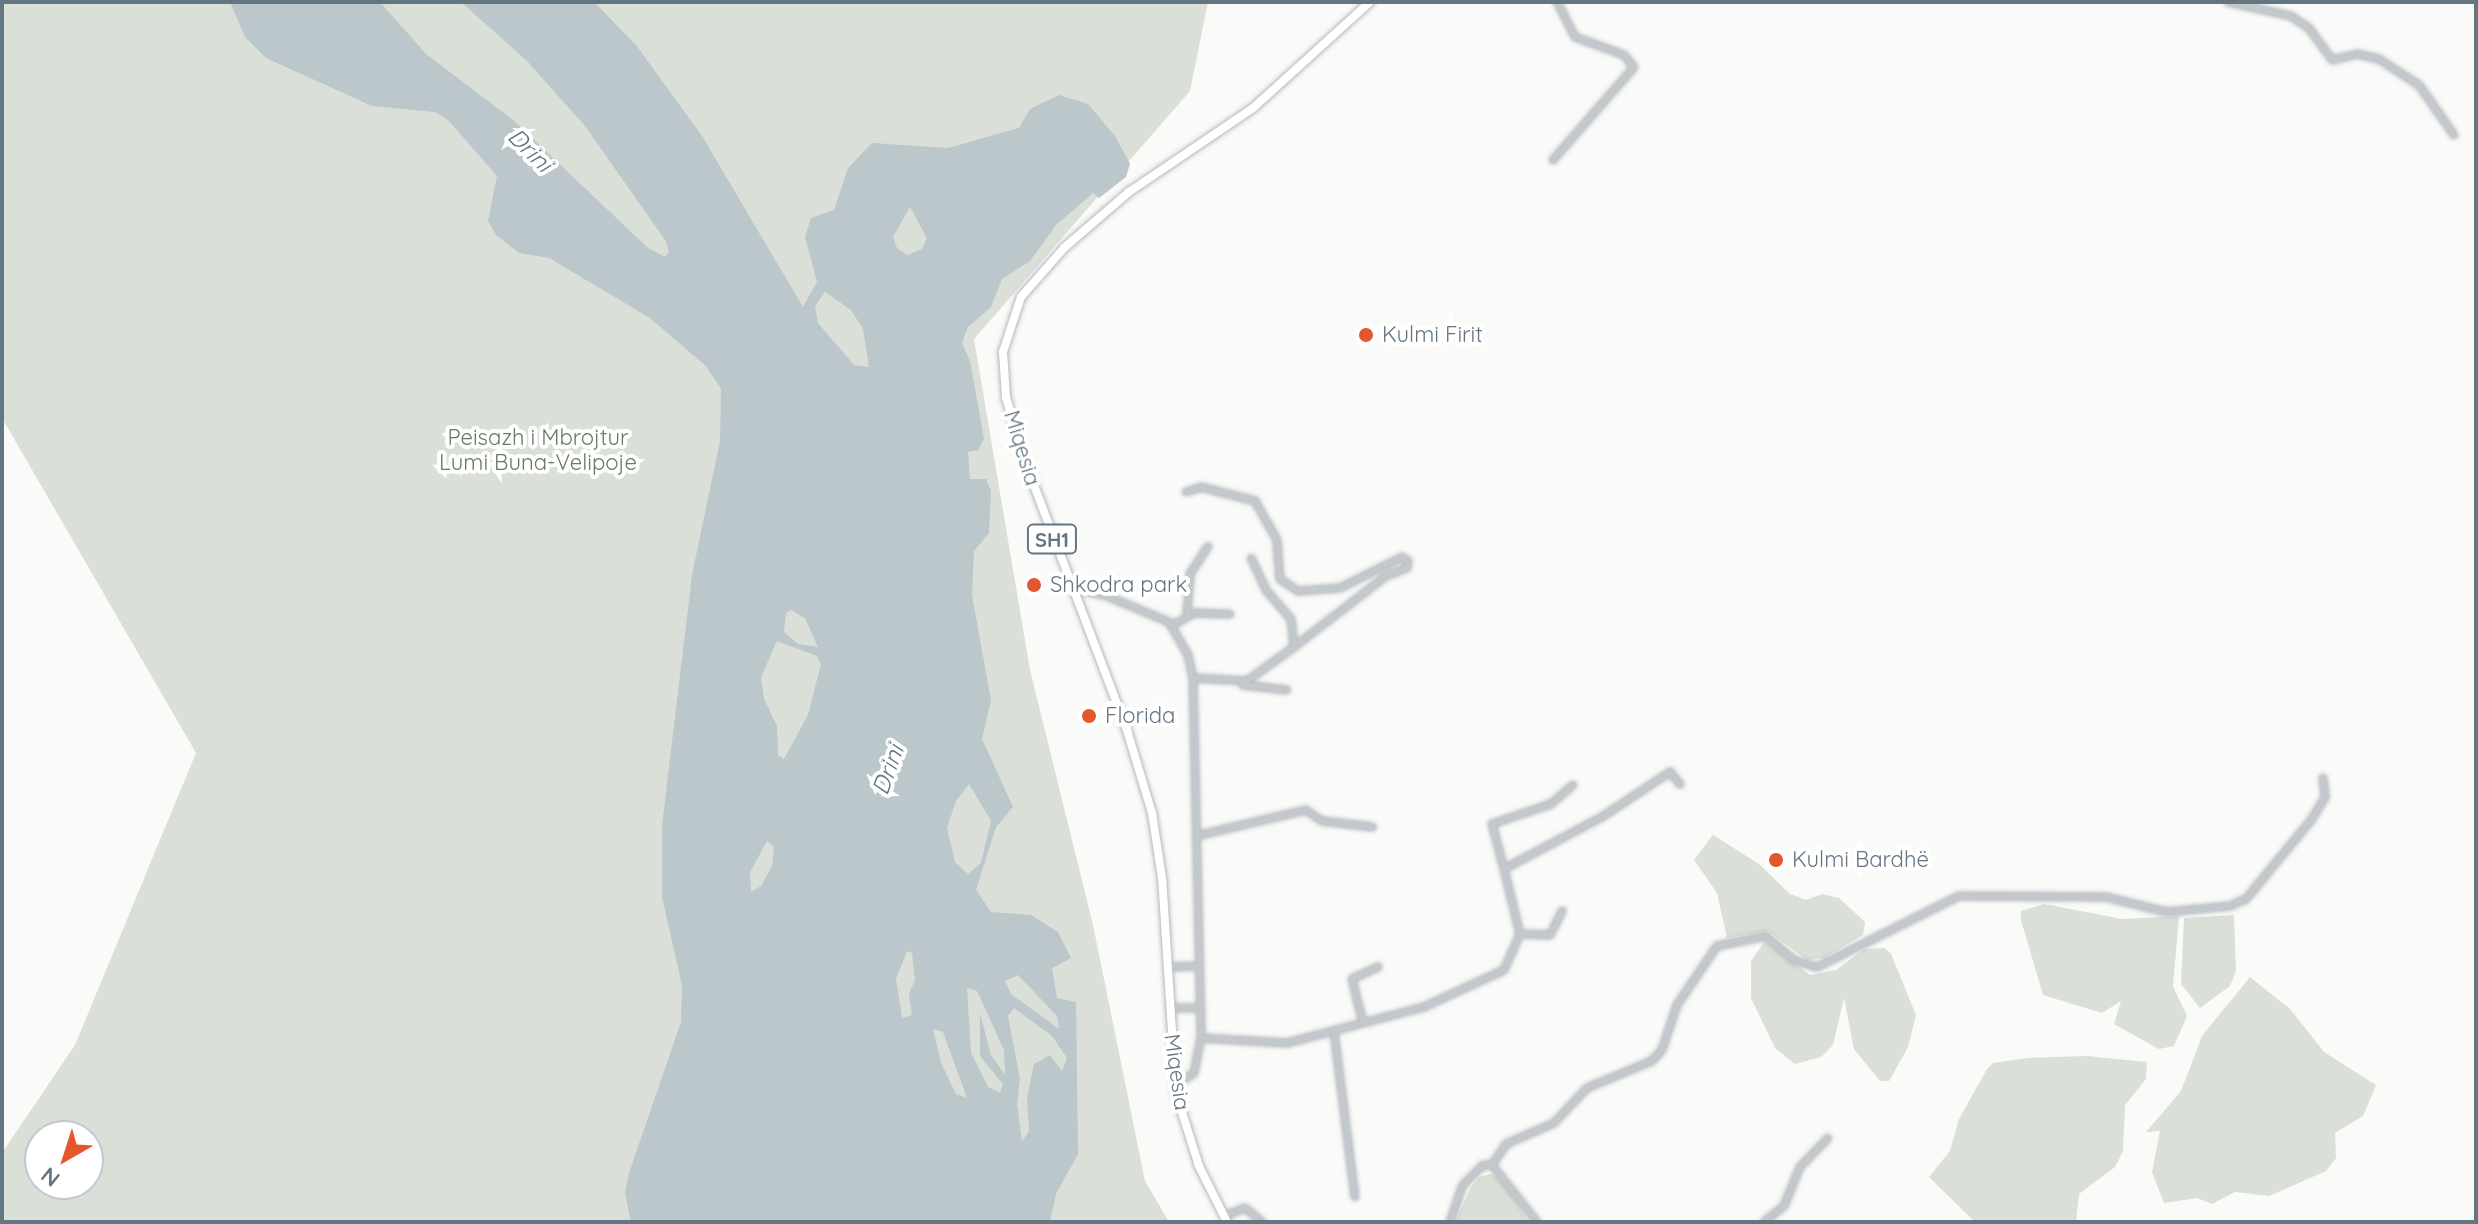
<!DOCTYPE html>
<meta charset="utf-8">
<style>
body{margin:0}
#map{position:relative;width:2478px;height:1224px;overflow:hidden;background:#fafaf8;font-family:Quicksand,sans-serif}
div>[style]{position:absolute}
.green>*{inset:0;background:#dadfd7}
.water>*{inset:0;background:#bbc7cb}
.roads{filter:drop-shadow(0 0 2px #b5babe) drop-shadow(0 0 2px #b5babe)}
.minor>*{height:6px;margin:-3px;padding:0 3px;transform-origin:3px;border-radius:3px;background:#c3c8cc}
.major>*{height:8px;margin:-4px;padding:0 4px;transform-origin:4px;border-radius:4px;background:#fff}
.dots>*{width:22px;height:22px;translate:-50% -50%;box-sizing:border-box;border:4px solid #fff;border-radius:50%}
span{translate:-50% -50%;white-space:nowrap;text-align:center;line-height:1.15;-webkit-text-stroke:8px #fff;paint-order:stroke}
.shield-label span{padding:2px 6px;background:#fff;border:2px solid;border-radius:6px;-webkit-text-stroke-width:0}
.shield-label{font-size:20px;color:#657683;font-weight:700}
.poi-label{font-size:22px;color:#657683}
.left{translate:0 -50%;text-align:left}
.park-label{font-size:22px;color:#687a64}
.street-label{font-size:22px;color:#657683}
.water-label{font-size:24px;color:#60757c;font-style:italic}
.frame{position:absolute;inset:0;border:4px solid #657683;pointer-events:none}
.north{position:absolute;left:24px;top:1120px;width:80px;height:80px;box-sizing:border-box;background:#fff;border:2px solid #c1c8cd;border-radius:50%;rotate:219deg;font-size:22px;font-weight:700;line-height:32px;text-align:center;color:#657683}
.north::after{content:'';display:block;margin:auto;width:28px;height:36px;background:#e4572e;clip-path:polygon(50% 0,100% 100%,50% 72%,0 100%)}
</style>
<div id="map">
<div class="green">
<i style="clip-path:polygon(evenodd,2px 2px,1208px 2px,1190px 91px,974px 339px,1030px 670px,1093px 925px,1145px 1181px,1169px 1222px,2px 1222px,2px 1153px,75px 1045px,196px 753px,2px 418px,2px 2px,40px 1136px,88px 1136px,88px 1184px,40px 1184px,40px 1136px)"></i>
<i style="clip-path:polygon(1713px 835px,1759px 864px,1790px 894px,1806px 900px,1822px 894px,1839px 898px,1865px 922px,1863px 935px,1824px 958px,1807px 960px,1768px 931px,1727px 938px,1717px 893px,1694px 860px)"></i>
<i style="clip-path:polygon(2044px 904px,2122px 919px,2179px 916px,2173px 986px,2187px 1016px,2174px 1046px,2159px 1049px,2114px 1024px,2121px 1001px,2102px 1013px,2043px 995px,2021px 920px,2021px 911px)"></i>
<i style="clip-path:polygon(2234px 915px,2236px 970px,2230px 986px,2200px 1008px,2181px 984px,2184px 918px)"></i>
<i style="clip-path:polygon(1765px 941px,1810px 975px,1836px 970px,1864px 949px,1885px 948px,1891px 954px,1916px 1015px,1908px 1047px,1889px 1081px,1880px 1081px,1854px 1049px,1844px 998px,1833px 1045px,1821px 1057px,1795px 1064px,1775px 1048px,1751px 998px,1751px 961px)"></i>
<i style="clip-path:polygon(2250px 977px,2290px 1009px,2324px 1052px,2376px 1085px,2363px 1116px,2335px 1133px,2336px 1158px,2326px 1171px,2269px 1196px,2235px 1192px,2212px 1204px,2197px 1198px,2164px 1203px,2152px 1172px,2160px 1131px,2146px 1132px,2181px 1091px,2202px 1036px)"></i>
<i style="clip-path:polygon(2087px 1056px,2147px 1062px,2146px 1079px,2125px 1105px,2123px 1151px,2115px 1167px,2079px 1194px,2076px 1222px,1975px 1222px,1929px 1177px,1950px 1151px,1959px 1119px,1987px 1069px,1993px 1063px,2028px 1058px)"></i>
<i style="clip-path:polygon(1491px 1174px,1503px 1181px,1529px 1222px,1455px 1222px,1471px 1187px,1479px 1177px)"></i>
</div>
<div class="water">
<i style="clip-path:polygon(evenodd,230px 2px,380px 2px,426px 54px,513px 120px,648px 248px,665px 257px,669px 251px,665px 240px,585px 126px,527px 61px,461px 2px,594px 2px,636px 45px,702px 136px,803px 307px,817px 282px,805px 237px,811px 218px,834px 210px,848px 168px,872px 143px,948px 148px,1019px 128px,1030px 109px,1059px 95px,1088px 104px,1115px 136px,1130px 164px,1126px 177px,1099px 198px,1093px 193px,1056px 225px,1030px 261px,1002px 279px,991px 307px,968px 327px,962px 343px,970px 361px,984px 439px,978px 450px,968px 452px,970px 479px,986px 479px,991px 491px,989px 533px,974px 551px,972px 595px,991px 700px,982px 739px,1013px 807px,996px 827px,976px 890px,991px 912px,1031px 915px,1058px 932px,1071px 958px,1052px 968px,1057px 998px,1076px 1002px,1078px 1154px,1056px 1194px,1050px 1222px,631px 1222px,625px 1193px,629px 1173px,681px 1022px,682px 985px,662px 897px,662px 826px,692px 575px,720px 441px,721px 389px,706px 366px,650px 318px,549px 258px,519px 253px,496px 235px,488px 221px,497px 176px,448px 120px,435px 112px,372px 106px,266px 58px,245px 37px,230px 2px,910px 207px,927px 238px,922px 249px,907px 255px,897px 248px,893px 237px,910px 207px,230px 2px,825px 292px,851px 310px,863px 329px,869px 367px,854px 365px,818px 323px,815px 306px,825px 292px,230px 2px,791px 610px,805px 618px,818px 647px,798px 644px,784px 632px,786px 613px,791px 610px,230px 2px,777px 641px,817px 656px,821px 664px,808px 715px,784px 759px,778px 755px,777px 726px,764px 699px,761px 677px,777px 641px,230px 2px,969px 784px,991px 821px,981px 863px,968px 874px,955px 862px,947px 828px,956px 801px,969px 784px,230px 2px,767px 841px,774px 847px,772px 866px,761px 886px,751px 892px,750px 872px,767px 841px,230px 2px,907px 951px,912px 953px,915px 980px,909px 994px,912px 1015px,902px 1018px,896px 979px,907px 951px,230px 2px,1018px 975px,1057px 1016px,1059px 1029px,1011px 994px,1005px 981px,1018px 975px,230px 2px,967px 988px,977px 991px,1004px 1050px,1005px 1075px,991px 1055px,980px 1013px,980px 1056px,1003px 1084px,1000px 1093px,988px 1087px,971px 1053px,967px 988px,230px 2px,1014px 1008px,1052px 1036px,1067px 1058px,1062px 1071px,1050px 1055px,1034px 1064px,1027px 1098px,1029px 1131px,1022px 1141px,1017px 1104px,1020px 1079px,1008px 1016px,1014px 1008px,230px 2px,933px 1029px,943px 1032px,967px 1098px,956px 1094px,941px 1063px,933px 1029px)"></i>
</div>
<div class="roads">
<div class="minor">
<i style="left:2228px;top:2px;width:65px;rotate:12.5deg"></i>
<i style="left:2291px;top:16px;width:22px;rotate:34deg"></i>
<i style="left:2309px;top:28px;width:39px;rotate:54deg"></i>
<i style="left:2332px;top:60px;width:26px;rotate:-13deg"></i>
<i style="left:2357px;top:54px;width:23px;rotate:13deg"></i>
<i style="left:2379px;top:59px;width:48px;rotate:33deg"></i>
<i style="left:2419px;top:85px;width:61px;rotate:55deg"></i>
<i style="left:1553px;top:160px;width:123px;rotate:-48.9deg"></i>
<i style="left:1634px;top:67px;width:16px;rotate:-130deg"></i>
<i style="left:1624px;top:55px;width:52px;rotate:-159.8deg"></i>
<i style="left:1575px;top:37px;width:39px;rotate:-117deg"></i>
<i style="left:1186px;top:492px;width:16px;rotate:-18deg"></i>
<i style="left:1201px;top:487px;width:56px;rotate:14.5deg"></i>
<i style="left:1255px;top:501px;width:45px;rotate:60.6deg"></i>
<i style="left:1277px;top:540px;width:39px;rotate:86deg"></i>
<i style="left:1280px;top:579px;width:22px;rotate:34deg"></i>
<i style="left:1298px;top:591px;width:42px;rotate:-4.1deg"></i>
<i style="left:1340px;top:588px;width:69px;rotate:-26.6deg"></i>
<i style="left:1402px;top:557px;width:7px;rotate:34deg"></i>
<i style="left:1408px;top:561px;width:7px;rotate:98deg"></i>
<i style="left:1407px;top:568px;width:22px;rotate:159deg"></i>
<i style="left:1386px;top:576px;width:116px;rotate:142.3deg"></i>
<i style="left:1070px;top:588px;width:38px;rotate:12deg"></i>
<i style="left:1107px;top:596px;width:67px;rotate:22.8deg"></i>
<i style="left:1169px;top:622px;width:38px;rotate:60deg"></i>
<i style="left:1188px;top:655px;width:24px;rotate:78deg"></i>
<i style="left:1193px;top:678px;width:360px;rotate:88.7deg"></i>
<i style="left:1201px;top:1038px;width:86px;rotate:3.3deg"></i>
<i style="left:1287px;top:1043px;width:142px;rotate:-14.7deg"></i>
<i style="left:1424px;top:1007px;width:88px;rotate:-24.8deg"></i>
<i style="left:1504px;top:970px;width:39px;rotate:-66deg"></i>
<i style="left:1520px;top:934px;width:67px;rotate:-103.8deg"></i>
<i style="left:1504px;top:869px;width:111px;rotate:-28deg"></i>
<i style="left:1602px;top:817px;width:82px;rotate:-33.5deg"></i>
<i style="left:1670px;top:772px;width:16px;rotate:50deg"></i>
<i style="left:1187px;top:615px;width:41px;rotate:-85.8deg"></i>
<i style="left:1190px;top:574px;width:33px;rotate:-57deg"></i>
<i style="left:1173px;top:625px;width:25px;rotate:-29deg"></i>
<i style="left:1195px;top:613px;width:35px;rotate:2deg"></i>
<i style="left:1193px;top:678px;width:54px;rotate:3.2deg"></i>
<i style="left:1247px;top:681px;width:58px;rotate:-35.9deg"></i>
<i style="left:1294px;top:647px;width:28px;rotate:-96deg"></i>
<i style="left:1291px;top:619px;width:38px;rotate:-131deg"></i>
<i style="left:1266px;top:590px;width:35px;rotate:-115deg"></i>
<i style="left:1243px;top:685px;width:44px;rotate:6.5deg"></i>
<i style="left:1196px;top:836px;width:113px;rotate:-13.3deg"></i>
<i style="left:1306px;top:810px;width:19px;rotate:35deg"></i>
<i style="left:1322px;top:821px;width:51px;rotate:6.7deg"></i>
<i style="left:1504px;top:869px;width:47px;rotate:-104.9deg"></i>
<i style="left:1492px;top:824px;width:62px;rotate:-18.7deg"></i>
<i style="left:1551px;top:804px;width:29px;rotate:-41deg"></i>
<i style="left:1520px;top:934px;width:30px;rotate:2deg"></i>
<i style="left:1550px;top:935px;width:27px;rotate:-63deg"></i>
<i style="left:1167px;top:967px;width:32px;rotate:-2deg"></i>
<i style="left:1169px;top:1008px;width:31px"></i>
<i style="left:1363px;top:1023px;width:45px;rotate:-104deg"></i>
<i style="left:1352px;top:979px;width:29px;rotate:-25deg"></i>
<i style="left:1334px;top:1031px;width:167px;rotate:82.8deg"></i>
<i style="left:1175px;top:1085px;width:22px;rotate:-32deg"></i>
<i style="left:1194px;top:1073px;width:36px;rotate:-79deg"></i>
<i style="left:1492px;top:1165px;width:25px;rotate:-56deg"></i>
<i style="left:1506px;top:1144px;width:52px;rotate:-23.6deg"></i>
<i style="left:1554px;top:1123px;width:48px;rotate:-46.7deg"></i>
<i style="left:1587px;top:1088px;width:70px;rotate:-22.6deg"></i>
<i style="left:1652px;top:1061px;width:15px;rotate:-48deg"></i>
<i style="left:1662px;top:1050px;width:47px;rotate:-71.6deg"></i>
<i style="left:1677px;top:1005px;width:71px;rotate:-55.9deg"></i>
<i style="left:1717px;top:946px;width:50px;rotate:-11.5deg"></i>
<i style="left:1766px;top:936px;width:37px;rotate:41deg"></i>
<i style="left:1794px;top:960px;width:24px;rotate:17deg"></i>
<i style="left:1817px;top:967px;width:159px;rotate:-26.6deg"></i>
<i style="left:1959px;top:896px;width:147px;rotate:0.4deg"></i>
<i style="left:2106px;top:897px;width:62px;rotate:14deg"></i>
<i style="left:2166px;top:912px;width:64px;rotate:-5.4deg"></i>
<i style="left:2230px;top:906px;width:17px;rotate:-24deg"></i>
<i style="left:2246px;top:899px;width:104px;rotate:-50.5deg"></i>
<i style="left:2312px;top:819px;width:26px;rotate:-59deg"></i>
<i style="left:2325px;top:797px;width:19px;rotate:-96deg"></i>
<i style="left:1224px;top:1216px;width:22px;rotate:-21deg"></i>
<i style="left:1245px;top:1208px;width:22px;rotate:39deg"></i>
<i style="left:1450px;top:1222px;width:39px;rotate:-71deg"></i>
<i style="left:1463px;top:1185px;width:28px;rotate:-45deg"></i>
<i style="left:1483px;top:1165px;width:9px"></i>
<i style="left:1492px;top:1165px;width:73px;rotate:51.7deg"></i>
<i style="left:1764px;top:1222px;width:26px;rotate:-39deg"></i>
<i style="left:1784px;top:1206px;width:42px;rotate:-67.7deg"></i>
<i style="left:1800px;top:1167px;width:40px;rotate:-46deg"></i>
</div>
<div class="major">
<i style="left:1227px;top:1222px;width:63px;rotate:-116.6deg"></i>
<i style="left:1199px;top:1166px;width:77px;rotate:-107.5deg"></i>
<i style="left:1176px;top:1093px;width:215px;rotate:-93.7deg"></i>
<i style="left:1162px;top:878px;width:66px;rotate:-98.7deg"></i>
<i style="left:1152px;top:813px;width:87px;rotate:-106.8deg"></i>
<i style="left:1127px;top:730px;width:293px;rotate:-110.8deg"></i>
<i style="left:1023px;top:456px;width:61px;rotate:-106.1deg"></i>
<i style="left:1006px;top:397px;width:45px;rotate:-93.8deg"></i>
<i style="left:1003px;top:352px;width:58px;rotate:-71.9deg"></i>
<i style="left:1021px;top:297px;width:67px;rotate:-48.7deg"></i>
<i style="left:1065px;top:247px;width:84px;rotate:-40.7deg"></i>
<i style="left:1129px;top:192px;width:150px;rotate:-34.1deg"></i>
<i style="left:1253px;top:108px;width:158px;rotate:-42.2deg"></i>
</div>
</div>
<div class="dots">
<i style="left:1366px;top:335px;background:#e4572e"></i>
<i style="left:1034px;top:585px;background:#e4572e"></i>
<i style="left:1089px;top:716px;background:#e4572e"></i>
<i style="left:1776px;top:860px;background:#e4572e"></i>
</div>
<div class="shield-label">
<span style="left:1052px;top:539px">SH1</span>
</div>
<div class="poi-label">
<span class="left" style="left:1382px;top:335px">Kulmi Firit</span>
<span class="left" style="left:1050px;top:585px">Shkodra park</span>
<span class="left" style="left:1105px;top:716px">Florida</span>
<span class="left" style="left:1792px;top:860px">Kulmi Bardhë</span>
</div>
<div class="park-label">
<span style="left:538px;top:450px">Peisazh i Mbrojtur<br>Lumi Buna-Velipoje</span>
</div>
<div class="street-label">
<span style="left:1022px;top:448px;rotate:73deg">Miqesia</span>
<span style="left:1177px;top:1072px;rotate:82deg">Miqesia</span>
</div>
<div class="water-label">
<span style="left:530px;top:150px;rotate:45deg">Drini</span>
<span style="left:888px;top:770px;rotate:-70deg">Drini</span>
</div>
<div class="frame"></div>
<div class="north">N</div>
</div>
